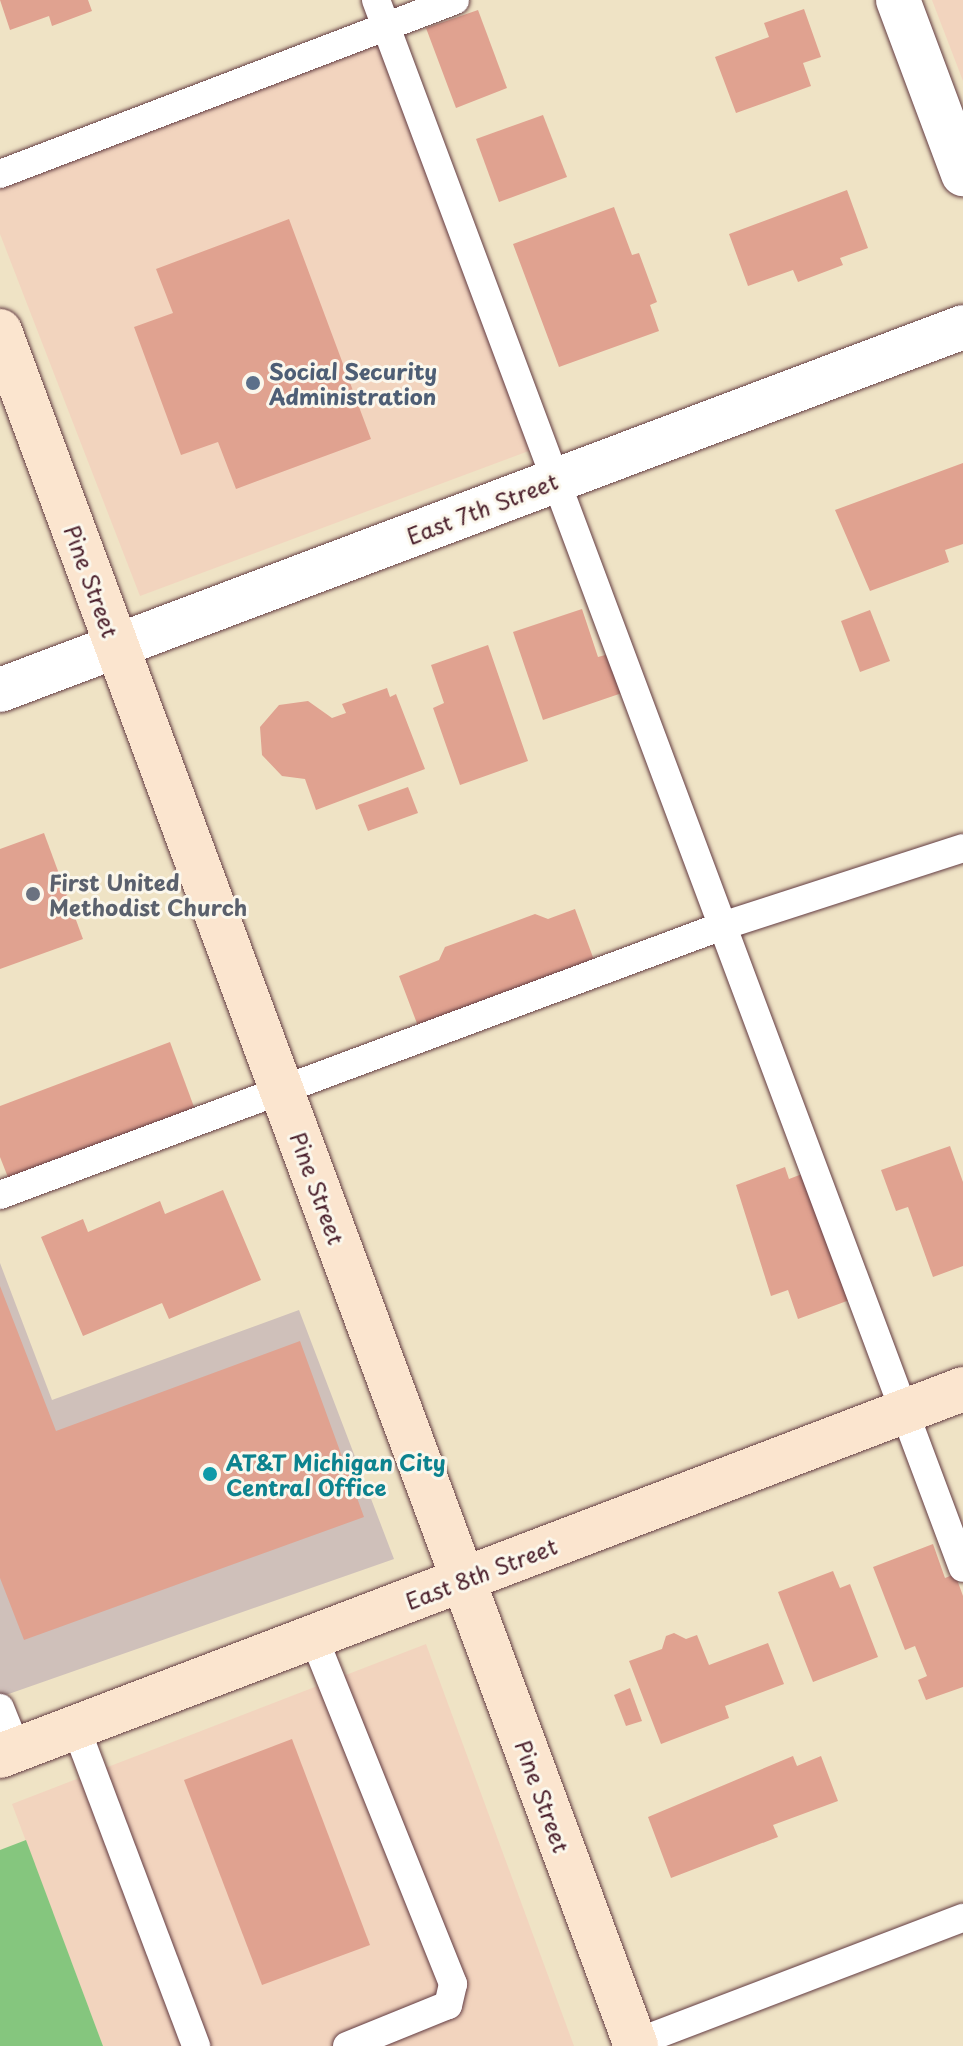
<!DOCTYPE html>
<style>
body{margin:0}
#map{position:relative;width:963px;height:2046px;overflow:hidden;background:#efe3c5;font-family:"Playpen Sans",sans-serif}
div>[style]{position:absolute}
.built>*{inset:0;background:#f2d4be}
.industrial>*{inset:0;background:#cfc0ba}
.green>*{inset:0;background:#85c67e}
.building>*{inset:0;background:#e0a290}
.roads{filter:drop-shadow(0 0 2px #633c42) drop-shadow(0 0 2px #633c42)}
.lane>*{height:28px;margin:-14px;padding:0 14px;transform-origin:14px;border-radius:14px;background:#fff}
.street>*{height:44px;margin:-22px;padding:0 22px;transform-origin:22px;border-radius:22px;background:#fff}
.secondary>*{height:44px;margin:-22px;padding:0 22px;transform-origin:22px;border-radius:22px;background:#fbe5cf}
.dots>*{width:22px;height:22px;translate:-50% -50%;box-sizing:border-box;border:4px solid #fbf7ec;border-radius:50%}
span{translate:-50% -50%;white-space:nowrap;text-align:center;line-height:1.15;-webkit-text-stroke:6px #fbf7ec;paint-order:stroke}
.service-label{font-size:22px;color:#4e5e75;font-weight:700}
.left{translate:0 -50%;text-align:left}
.street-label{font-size:22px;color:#4a1f2b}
.worship-label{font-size:22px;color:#5b616d;font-weight:700}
.culture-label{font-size:22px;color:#0d838f;font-weight:700}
</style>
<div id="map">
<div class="built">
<i style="clip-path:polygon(932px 0,963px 0,963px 81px)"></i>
<i style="clip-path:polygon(386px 26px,542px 446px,140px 596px,0 234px,0 174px)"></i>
<i style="clip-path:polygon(426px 1644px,574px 2046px,103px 2046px,12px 1804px)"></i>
</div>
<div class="industrial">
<i style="clip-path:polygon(0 1263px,52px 1400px,299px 1310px,394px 1559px,0 1697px)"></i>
</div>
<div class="green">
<i style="clip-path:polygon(26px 1840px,103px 2046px,0 2046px,0 1850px)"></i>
</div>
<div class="building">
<i style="clip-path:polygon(0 0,88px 0,92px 11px,52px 26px,49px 16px,10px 30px)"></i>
<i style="clip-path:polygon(804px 9px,821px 57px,803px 63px,811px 86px,736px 113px,715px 57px,769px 37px,764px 23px)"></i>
<i style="clip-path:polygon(478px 10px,507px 88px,456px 108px,426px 28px)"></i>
<i style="clip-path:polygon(543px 115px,567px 177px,499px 202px,476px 139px)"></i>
<i style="clip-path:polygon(847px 190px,868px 248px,840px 258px,843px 265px,798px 282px,793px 270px,748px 286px,729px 234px)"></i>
<i style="clip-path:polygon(614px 207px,632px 255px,639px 253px,657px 302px,650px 305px,659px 331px,559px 367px,513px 244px)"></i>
<i style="clip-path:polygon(289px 219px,371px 439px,236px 489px,218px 442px,181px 455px,134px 327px,173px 313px,156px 269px)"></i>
<i style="clip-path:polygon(963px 463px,963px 544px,945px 550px,949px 562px,870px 591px,835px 510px)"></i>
<i style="clip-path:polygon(582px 609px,598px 657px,609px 654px,622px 693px,543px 720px,513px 632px)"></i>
<i style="clip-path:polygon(870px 610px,890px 661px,860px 672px,841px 621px)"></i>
<i style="clip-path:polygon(488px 645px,528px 761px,460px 785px,433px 708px,444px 703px,431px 665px)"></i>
<i style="clip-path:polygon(387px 688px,390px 697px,396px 694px,425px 769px,316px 810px,305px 779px,282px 776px,262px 755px,260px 727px,279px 705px,308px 701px,332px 718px,346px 713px,342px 704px)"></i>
<i style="clip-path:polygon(408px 787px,418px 813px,368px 831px,358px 805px)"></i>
<i style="clip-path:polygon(44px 833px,83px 939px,0 969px,0 849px)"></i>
<i style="clip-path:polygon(575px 909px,597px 968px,421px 1034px,399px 976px,439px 960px,445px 947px,535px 914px,548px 919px)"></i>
<i style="clip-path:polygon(170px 1042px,197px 1115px,11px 1185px,0 1157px,0 1106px)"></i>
<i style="clip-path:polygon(950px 1146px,963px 1182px,963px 1266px,933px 1277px,908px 1207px,896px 1211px,881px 1170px)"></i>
<i style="clip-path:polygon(785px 1167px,789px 1179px,810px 1171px,855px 1298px,798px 1319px,788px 1290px,771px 1296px,736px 1185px)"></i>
<i style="clip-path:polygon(223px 1190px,261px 1280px,169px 1319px,162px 1303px,83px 1336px,41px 1237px,83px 1219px,88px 1232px,160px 1201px,165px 1214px)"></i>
<i style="clip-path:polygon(0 1286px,56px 1431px,300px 1341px,364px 1517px,24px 1640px,0 1578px)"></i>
<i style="clip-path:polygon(933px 1544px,945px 1578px,955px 1574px,963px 1596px,963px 1687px,926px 1700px,918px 1680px,927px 1676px,915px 1646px,905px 1650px,873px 1567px)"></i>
<i style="clip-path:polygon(833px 1571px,840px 1588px,850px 1584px,878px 1657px,813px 1682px,778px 1592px)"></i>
<i style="clip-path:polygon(674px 1633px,686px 1639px,697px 1635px,709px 1665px,768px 1643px,784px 1684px,725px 1706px,729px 1718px,661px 1744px,629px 1661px,662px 1649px,666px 1636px)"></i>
<i style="clip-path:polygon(630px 1688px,642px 1721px,626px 1726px,614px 1695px)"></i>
<i style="clip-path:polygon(292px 1739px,370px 1945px,262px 1985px,184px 1780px)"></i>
<i style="clip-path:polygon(793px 1756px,797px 1766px,821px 1756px,838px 1801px,773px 1825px,778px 1837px,671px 1878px,648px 1817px)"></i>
</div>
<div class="roads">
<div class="lane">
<i style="left:376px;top:0;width:1674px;rotate:69.48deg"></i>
<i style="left:0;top:174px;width:487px;rotate:-20.9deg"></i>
<i style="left:0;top:1195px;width:770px;rotate:-20.43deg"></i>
<i style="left:722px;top:926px;width:253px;rotate:-17.9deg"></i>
<i style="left:314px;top:1638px;width:373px;rotate:68.1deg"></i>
<i style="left:453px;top:1984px;width:22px;rotate:103deg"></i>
<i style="left:448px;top:2005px;width:109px;rotate:157.9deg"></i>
<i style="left:0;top:1708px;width:45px;rotate:68deg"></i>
<i style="left:76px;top:1728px;width:340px;rotate:69.3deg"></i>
<i style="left:635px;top:2043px;width:351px;rotate:-20.9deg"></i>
</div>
<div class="street">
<i style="left:898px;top:0;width:186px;rotate:69.5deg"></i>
<i style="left:0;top:690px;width:1029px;rotate:-20.65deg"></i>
</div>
<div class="secondary">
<i style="left:0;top:331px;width:1829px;rotate:69.65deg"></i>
<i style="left:0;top:1756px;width:1031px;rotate:-20.86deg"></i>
</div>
</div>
<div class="dots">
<i style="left:253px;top:383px;background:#5c6f8a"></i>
<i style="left:33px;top:894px;background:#6b7280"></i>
<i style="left:210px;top:1474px;background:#0f9aa8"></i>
</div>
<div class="service-label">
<span class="left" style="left:269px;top:383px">Social Security<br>Administration</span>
</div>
<div class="street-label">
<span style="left:482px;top:508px;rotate:-21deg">East 7th Street</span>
<span style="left:92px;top:581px;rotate:70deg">Pine Street</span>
<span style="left:318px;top:1188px;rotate:70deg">Pine Street</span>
<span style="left:481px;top:1573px;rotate:-21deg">East 8th Street</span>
<span style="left:543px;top:1796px;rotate:70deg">Pine Street</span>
</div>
<div class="worship-label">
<span class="left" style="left:49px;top:894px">First United<br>Methodist Church</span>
</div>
<div class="culture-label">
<span class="left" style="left:226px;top:1474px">AT&amp;T Michigan City<br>Central Office</span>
</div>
</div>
